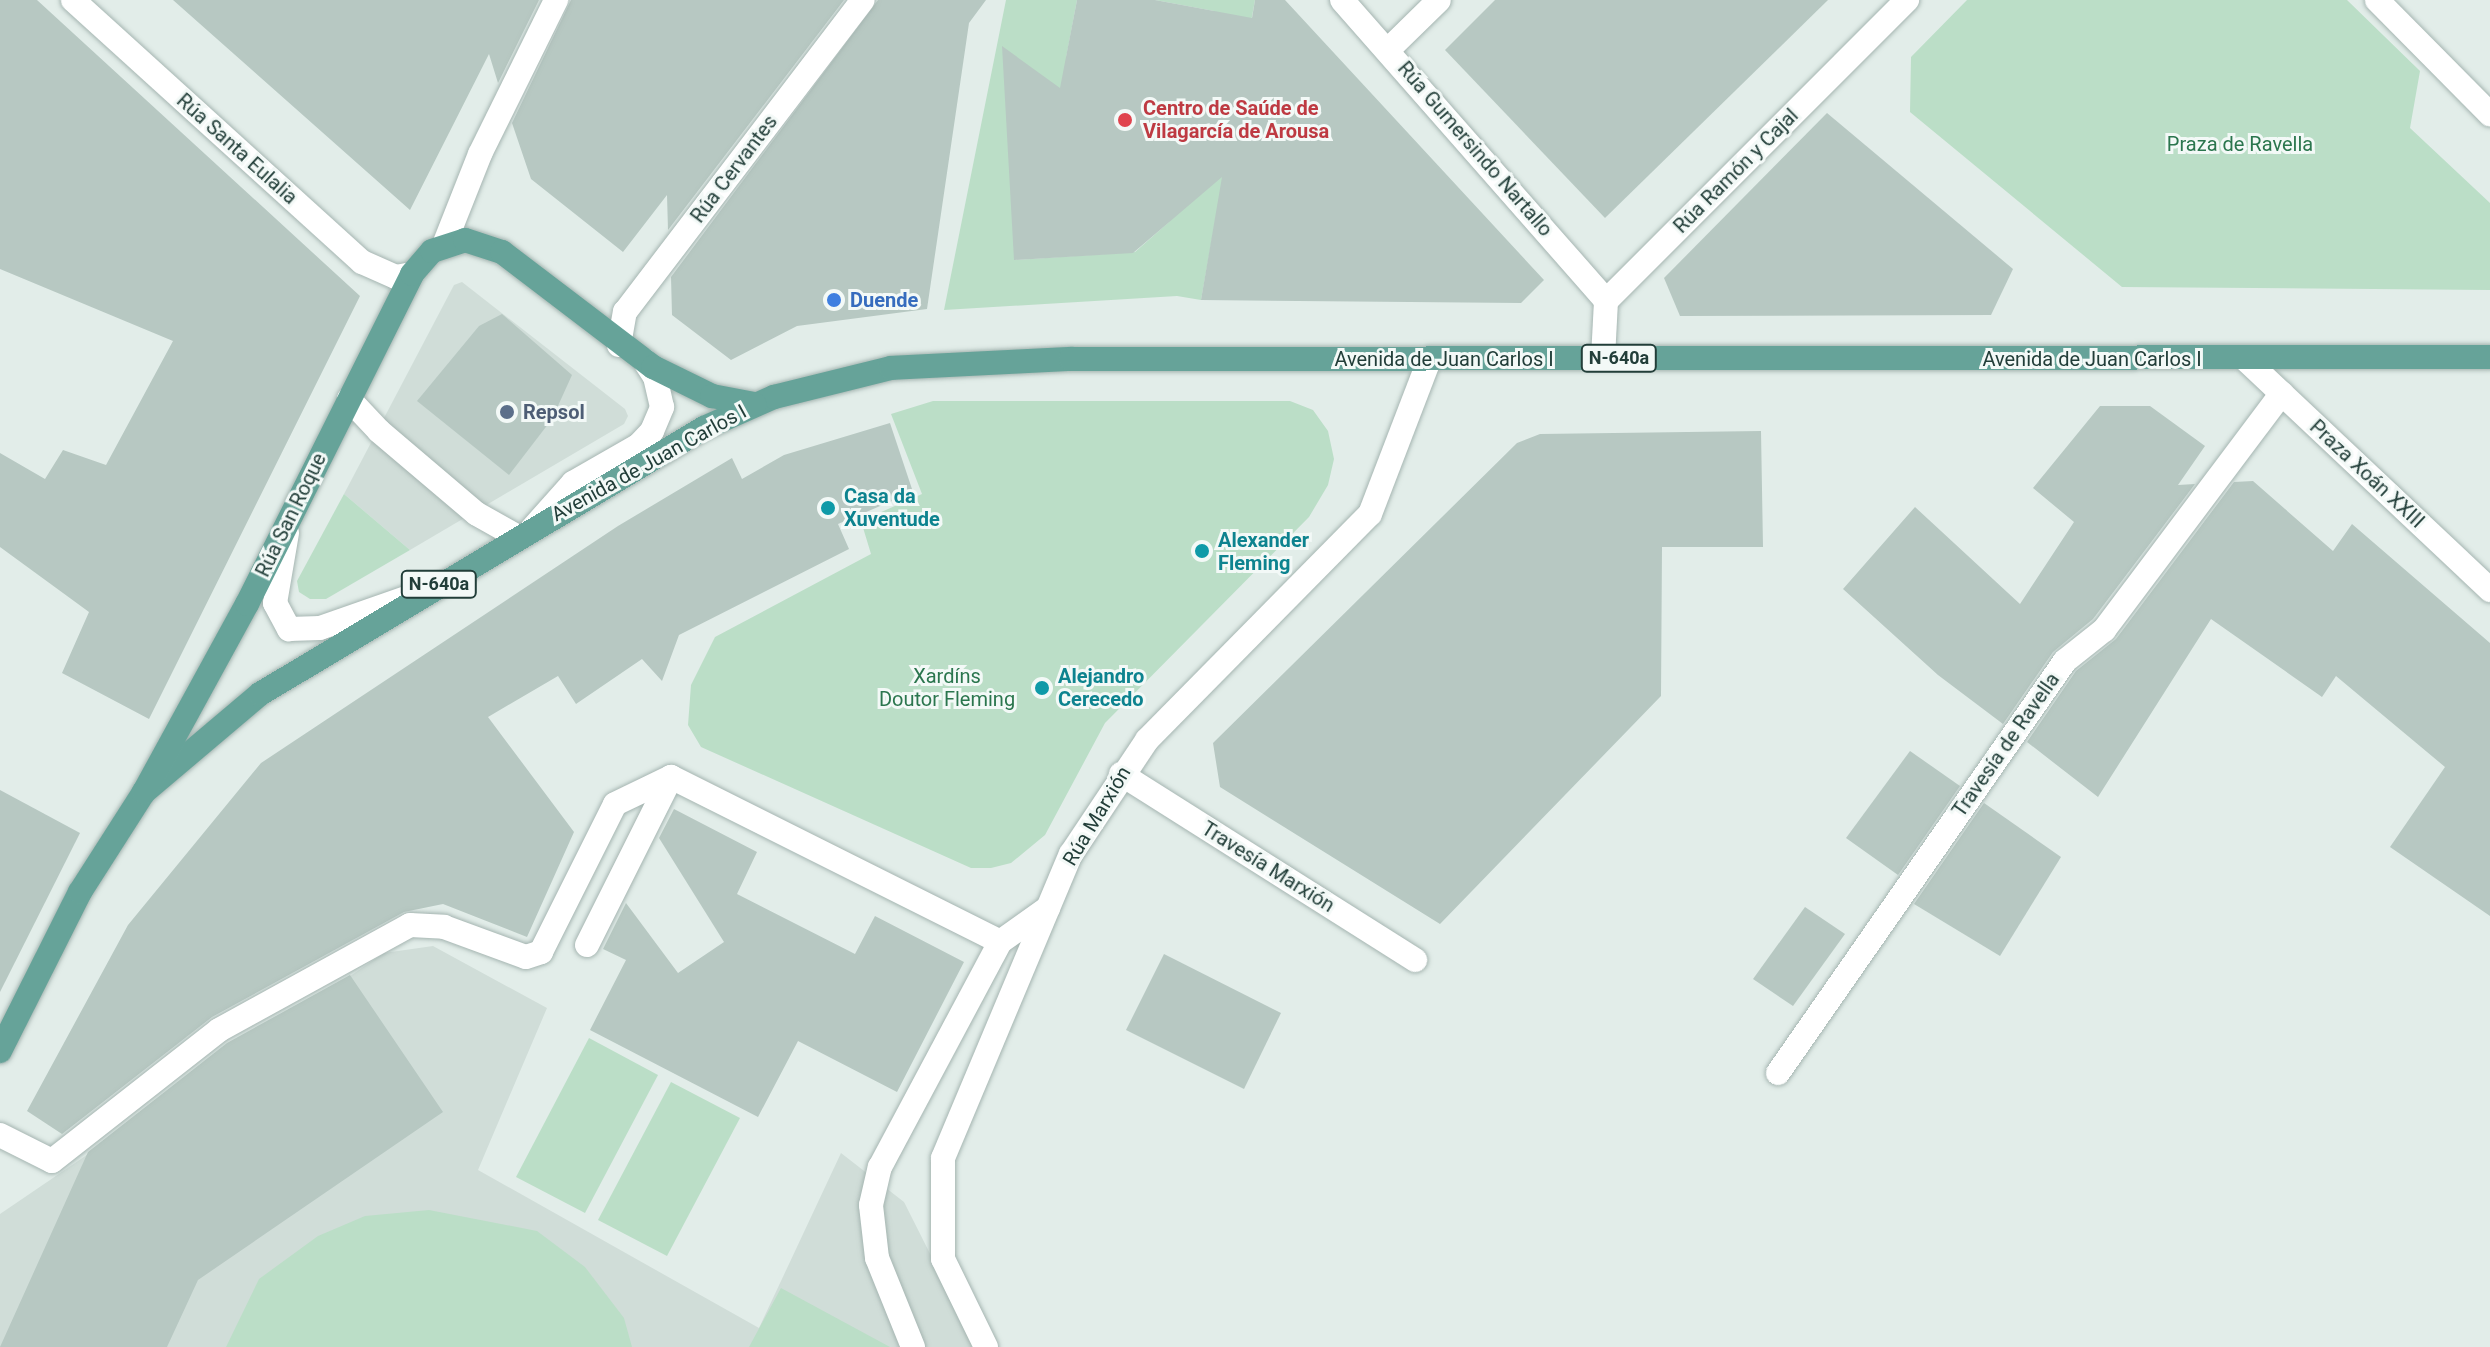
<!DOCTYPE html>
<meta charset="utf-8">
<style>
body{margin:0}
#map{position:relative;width:2490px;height:1347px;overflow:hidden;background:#e2ede9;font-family:Roboto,sans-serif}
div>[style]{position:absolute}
.built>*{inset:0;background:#d0ddd8}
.green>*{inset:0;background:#bbdec7}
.building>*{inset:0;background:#b7c8c2}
.roads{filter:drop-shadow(0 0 2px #a5b5b1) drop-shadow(0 0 2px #a5b5b1)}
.service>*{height:24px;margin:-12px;padding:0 12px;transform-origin:12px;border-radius:12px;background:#fff}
.pedestrian>*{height:24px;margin:-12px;padding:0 12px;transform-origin:12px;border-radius:12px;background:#fff}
.minor>*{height:24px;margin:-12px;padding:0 12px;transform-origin:12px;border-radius:12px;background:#fff}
.primary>*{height:24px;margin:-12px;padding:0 12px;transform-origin:12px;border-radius:12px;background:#66a399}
.dots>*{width:22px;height:22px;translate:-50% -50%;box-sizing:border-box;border:4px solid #f3f9f7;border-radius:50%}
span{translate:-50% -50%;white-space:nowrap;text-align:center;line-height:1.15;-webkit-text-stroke:6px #f3f9f7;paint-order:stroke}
.shield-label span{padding:2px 6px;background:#f3f9f7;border:2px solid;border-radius:6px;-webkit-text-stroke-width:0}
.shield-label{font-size:18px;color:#223e39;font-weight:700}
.health-label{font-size:20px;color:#be3a42;font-weight:700}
.left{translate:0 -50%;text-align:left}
.park-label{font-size:20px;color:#2b764e}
.street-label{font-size:20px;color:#223e39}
.shop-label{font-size:20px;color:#366cbe;font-weight:700}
.service-label{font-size:20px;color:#4e5e75;font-weight:700}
.culture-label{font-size:20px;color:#0d838f;font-weight:700}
</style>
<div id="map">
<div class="built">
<i style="clip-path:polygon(462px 282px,625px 409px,628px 416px,624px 424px,410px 550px,344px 494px,454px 285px)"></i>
<i style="clip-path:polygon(433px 946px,547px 1008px,478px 1170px,759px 1328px,841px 1153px,904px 1202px,977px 1347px,0 1347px,0 1214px,384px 953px)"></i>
</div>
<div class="green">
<i style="clip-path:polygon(1006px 0,1077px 0,1066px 58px,1131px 71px,1015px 260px,1135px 252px,1169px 222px,1214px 11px,1155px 0,1255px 0,1201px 300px,1177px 296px,944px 310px)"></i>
<i style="clip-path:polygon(1967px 0,2347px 0,2420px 71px,2410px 128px,2490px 203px,2490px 290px,2122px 287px,1910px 112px,1911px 57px)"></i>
<i style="clip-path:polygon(933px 401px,1290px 401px,1313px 410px,1328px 431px,1334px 459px,1328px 485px,1309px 517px,1105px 723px,1045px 835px,1011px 863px,991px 868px,971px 868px,701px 747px,688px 725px,691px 685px,715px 637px,871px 554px,861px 521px,922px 494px,891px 414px)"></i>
<i style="clip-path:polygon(344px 494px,410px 550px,326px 599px,310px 599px,299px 592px,297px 581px)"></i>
<i style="clip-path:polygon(589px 1038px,658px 1075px,585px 1213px,516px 1177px)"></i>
<i style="clip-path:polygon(671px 1082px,740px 1118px,667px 1256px,598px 1220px)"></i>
<i style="clip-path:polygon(429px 1210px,537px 1231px,585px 1267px,624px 1318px,632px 1347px,226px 1347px,259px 1279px,318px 1236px,365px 1216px)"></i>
<i style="clip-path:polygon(781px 1288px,890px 1347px,749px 1347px)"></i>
</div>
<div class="building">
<i style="clip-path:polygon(0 0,37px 0,360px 296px,149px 719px,62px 673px,89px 612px,0 547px,0 453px,45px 479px,63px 450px,106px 465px,173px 341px,0 269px)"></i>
<i style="clip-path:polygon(173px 0,539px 0,498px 83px,489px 54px,410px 210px)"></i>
<i style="clip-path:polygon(571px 0,844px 0,668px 230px,667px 195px,623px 252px,531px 179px,512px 123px)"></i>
<i style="clip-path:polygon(878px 0,986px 0,969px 23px,927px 309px,797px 326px,731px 360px,672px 315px,671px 277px)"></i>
<i style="clip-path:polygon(1077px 0,1155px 0,1252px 18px,1255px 0,1285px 0,1544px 280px,1521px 303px,1201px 300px,1222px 177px,1133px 253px,1014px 260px,1002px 46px,1060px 88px)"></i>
<i style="clip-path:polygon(1495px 0,1828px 0,1605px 218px,1445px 50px)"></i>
<i style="clip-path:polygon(1827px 113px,2013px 269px,1991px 315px,1680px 316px,1664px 278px)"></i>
<i style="clip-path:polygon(502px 314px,572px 375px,552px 419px,509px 475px,417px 401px,479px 326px)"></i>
<i style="clip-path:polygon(2100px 406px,2150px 406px,2205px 446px,2178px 485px,2195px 484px,2093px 619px,2053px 652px,2003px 724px,1938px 675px,1843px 589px,1915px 507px,2020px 604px,2074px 522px,2033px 488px)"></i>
<i style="clip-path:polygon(890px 423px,913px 492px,838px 524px,849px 549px,679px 635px,662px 681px,642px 659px,576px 704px,558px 676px,488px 717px,574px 832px,527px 937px,443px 904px,404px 912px,212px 1017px,62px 1134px,27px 1111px,128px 925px,261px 763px,618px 526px,732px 458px,742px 479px,784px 455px)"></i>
<i style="clip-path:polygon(1761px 431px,1763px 547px,1662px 547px,1661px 696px,1440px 924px,1220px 787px,1213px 743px,1517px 443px,1540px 434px)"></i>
<i style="clip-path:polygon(2253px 481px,2333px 551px,2352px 524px,2490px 643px,2490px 916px,2390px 847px,2445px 767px,2336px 676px,2322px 697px,2211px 619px,2098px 797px,2027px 742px,2076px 671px,2116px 639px,2234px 482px)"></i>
<i style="clip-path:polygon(1910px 751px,1960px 786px,1898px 875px,1846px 838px)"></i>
<i style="clip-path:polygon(0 790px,80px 833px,0 992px)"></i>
<i style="clip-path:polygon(1984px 803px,2061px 857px,2000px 956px,1914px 904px)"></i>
<i style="clip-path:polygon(674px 809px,757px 852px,737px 894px,855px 954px,875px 916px,964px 962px,897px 1092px,798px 1041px,758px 1117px,590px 1030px,626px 960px,603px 949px,626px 903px,678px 973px,724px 942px,659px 838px)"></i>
<i style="clip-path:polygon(1805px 907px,1845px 934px,1793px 1006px,1753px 979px)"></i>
<i style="clip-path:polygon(1164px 954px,1281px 1013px,1244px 1089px,1126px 1030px)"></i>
<i style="clip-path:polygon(350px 975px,443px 1112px,198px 1280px,167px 1347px,0 1347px,88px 1152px,227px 1043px)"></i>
</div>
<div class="roads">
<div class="service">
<i style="left:349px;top:399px;width:44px;rotate:46.8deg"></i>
<i style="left:379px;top:431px;width:128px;rotate:40.3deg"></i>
<i style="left:477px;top:514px;width:47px;rotate:29.3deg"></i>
<i style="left:587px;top:945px;width:188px;rotate:-63.4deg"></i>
<i style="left:671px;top:777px;width:368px;rotate:26.6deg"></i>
<i style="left:1000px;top:942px;width:59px;rotate:-35.3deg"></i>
<i style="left:0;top:1135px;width:58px;rotate:26.6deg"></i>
<i style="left:52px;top:1161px;width:212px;rotate:-38.1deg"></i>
<i style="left:219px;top:1030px;width:218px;rotate:-28.8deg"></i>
<i style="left:410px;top:925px;width:34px;rotate:3deg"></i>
<i style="left:444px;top:927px;width:87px;rotate:20.1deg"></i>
<i style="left:526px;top:957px;width:16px;rotate:-18deg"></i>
<i style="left:541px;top:952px;width:165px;rotate:-63.4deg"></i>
<i style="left:615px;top:804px;width:62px;rotate:-25.7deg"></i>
<i style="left:913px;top:1347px;width:96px;rotate:-112deg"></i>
<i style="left:877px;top:1258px;width:53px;rotate:-96.5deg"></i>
<i style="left:871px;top:1205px;width:39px;rotate:-77deg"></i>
<i style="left:880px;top:1167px;width:255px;rotate:-61.9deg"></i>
</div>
<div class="pedestrian">
<i style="left:2377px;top:0;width:161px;rotate:45.3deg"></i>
<i style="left:1606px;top:301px;width:426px;rotate:-45deg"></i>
</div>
<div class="minor">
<i style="left:73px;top:0;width:390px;rotate:42.2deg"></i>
<i style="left:362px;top:262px;width:37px;rotate:24deg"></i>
<i style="left:396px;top:277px;width:16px;rotate:-11deg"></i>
<i style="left:1342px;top:0;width:400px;rotate:48.7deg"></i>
<i style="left:1606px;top:301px;width:57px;rotate:93deg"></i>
<i style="left:1388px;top:50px;width:71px;rotate:-44.4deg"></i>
<i style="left:444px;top:245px;width:98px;rotate:-68.4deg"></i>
<i style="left:480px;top:154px;width:172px;rotate:-63.7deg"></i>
<i style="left:619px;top:345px;width:34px;rotate:-80deg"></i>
<i style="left:625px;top:312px;width:392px;rotate:-52.7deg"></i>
<i style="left:2245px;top:359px;width:337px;rotate:43.3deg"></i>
<i style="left:532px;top:529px;width:62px;rotate:-48.3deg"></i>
<i style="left:573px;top:483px;width:76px;rotate:-29.9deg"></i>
<i style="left:639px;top:445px;width:19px;rotate:-47deg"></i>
<i style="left:652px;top:431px;width:26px;rotate:-67deg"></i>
<i style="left:662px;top:407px;width:31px;rotate:-103deg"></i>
<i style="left:655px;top:377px;width:20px;rotate:-123deg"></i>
<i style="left:287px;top:533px;width:71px;rotate:99.7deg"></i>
<i style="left:275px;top:603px;width:30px;rotate:62deg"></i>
<i style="left:289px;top:629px;width:31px;rotate:-2deg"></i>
<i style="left:320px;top:628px;width:112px;rotate:-19.2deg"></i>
<i style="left:1121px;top:774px;width:348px;rotate:32.3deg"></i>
<i style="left:1778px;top:1073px;width:502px;rotate:-55.14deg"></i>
<i style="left:2065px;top:661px;width:50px;rotate:-38.5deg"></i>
<i style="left:2104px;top:630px;width:296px;rotate:-53.1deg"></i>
<i style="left:986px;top:1347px;width:98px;rotate:-116deg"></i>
<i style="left:943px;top:1259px;width:101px;rotate:-90deg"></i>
<i style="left:943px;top:1158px;width:330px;rotate:-67.2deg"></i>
<i style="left:1071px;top:854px;width:137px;rotate:-56.3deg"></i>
<i style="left:1147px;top:740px;width:317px;rotate:-45.4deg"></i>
<i style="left:1370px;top:514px;width:165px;rotate:-69deg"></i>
</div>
<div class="primary">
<i style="left:144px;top:792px;width:152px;rotate:-40.2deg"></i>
<i style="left:260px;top:694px;width:518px;rotate:-30.93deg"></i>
<i style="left:704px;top:428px;width:77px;rotate:-23.9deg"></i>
<i style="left:774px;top:397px;width:121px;rotate:-13.9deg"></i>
<i style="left:891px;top:368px;width:180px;rotate:-2.9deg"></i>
<i style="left:1071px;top:359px;width:1419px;rotate:-0.08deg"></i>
<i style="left:0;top:1051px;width:178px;rotate:-63.3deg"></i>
<i style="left:80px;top:892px;width:119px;rotate:-57.4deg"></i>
<i style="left:144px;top:792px;width:214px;rotate:-61.3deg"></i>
<i style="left:247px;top:604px;width:369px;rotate:-63.4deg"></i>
<i style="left:412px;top:274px;width:30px;rotate:-49deg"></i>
<i style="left:432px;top:251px;width:35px;rotate:-18deg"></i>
<i style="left:465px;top:240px;width:39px;rotate:18deg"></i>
<i style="left:502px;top:252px;width:190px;rotate:37.3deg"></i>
<i style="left:653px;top:367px;width:66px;rotate:26.2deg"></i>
<i style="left:712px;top:396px;width:43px;rotate:10.8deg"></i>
</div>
</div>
<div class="dots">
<i style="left:1125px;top:120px;background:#e0444e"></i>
<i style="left:834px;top:300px;background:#3f7fe0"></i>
<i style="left:507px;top:412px;background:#5c6f8a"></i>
<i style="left:828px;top:508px;background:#0f9aa8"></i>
<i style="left:1202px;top:551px;background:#0f9aa8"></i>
<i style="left:1042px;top:688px;background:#0f9aa8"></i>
</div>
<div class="shield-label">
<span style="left:1619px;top:358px">N-640a</span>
<span style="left:439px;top:584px">N-640a</span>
</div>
<div class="health-label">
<span class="left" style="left:1143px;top:120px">Centro de Saúde de<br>Vilagarcía de Arousa</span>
</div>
<div class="park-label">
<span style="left:2240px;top:144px">Praza de Ravella</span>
<span style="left:947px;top:688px">Xardíns<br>Doutor Fleming</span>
</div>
<div class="street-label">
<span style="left:237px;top:149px;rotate:42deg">Rúa Santa Eulalia</span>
<span style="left:1475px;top:149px;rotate:49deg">Rúa Gumersindo Nartallo</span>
<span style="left:734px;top:169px;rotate:-53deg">Rúa Cervantes</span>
<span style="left:1736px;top:171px;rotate:-45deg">Rúa Ramón y Cajal</span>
<span style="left:1444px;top:359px">Avenida de Juan Carlos I</span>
<span style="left:2092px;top:359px">Avenida de Juan Carlos I</span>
<span style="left:649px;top:463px;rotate:-29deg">Avenida de Juan Carlos I</span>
<span style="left:2367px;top:474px;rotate:43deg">Praza Xoán XXIII</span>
<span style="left:291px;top:515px;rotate:-64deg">Rúa San Roque</span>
<span style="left:2006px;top:745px;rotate:-55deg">Travesía de Ravella</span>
<span style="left:1097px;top:816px;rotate:-59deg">Rúa Marxión</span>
<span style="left:1268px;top:867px;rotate:32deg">Travesía Marxión</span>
</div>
<div class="shop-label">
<span class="left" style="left:850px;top:300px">Duende</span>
</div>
<div class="service-label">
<span class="left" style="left:523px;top:412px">Repsol</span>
</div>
<div class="culture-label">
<span class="left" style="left:844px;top:508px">Casa da<br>Xuventude</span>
<span class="left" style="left:1218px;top:552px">Alexander<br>Fleming</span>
<span class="left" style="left:1058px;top:688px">Alejandro<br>Cerecedo</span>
</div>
</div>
